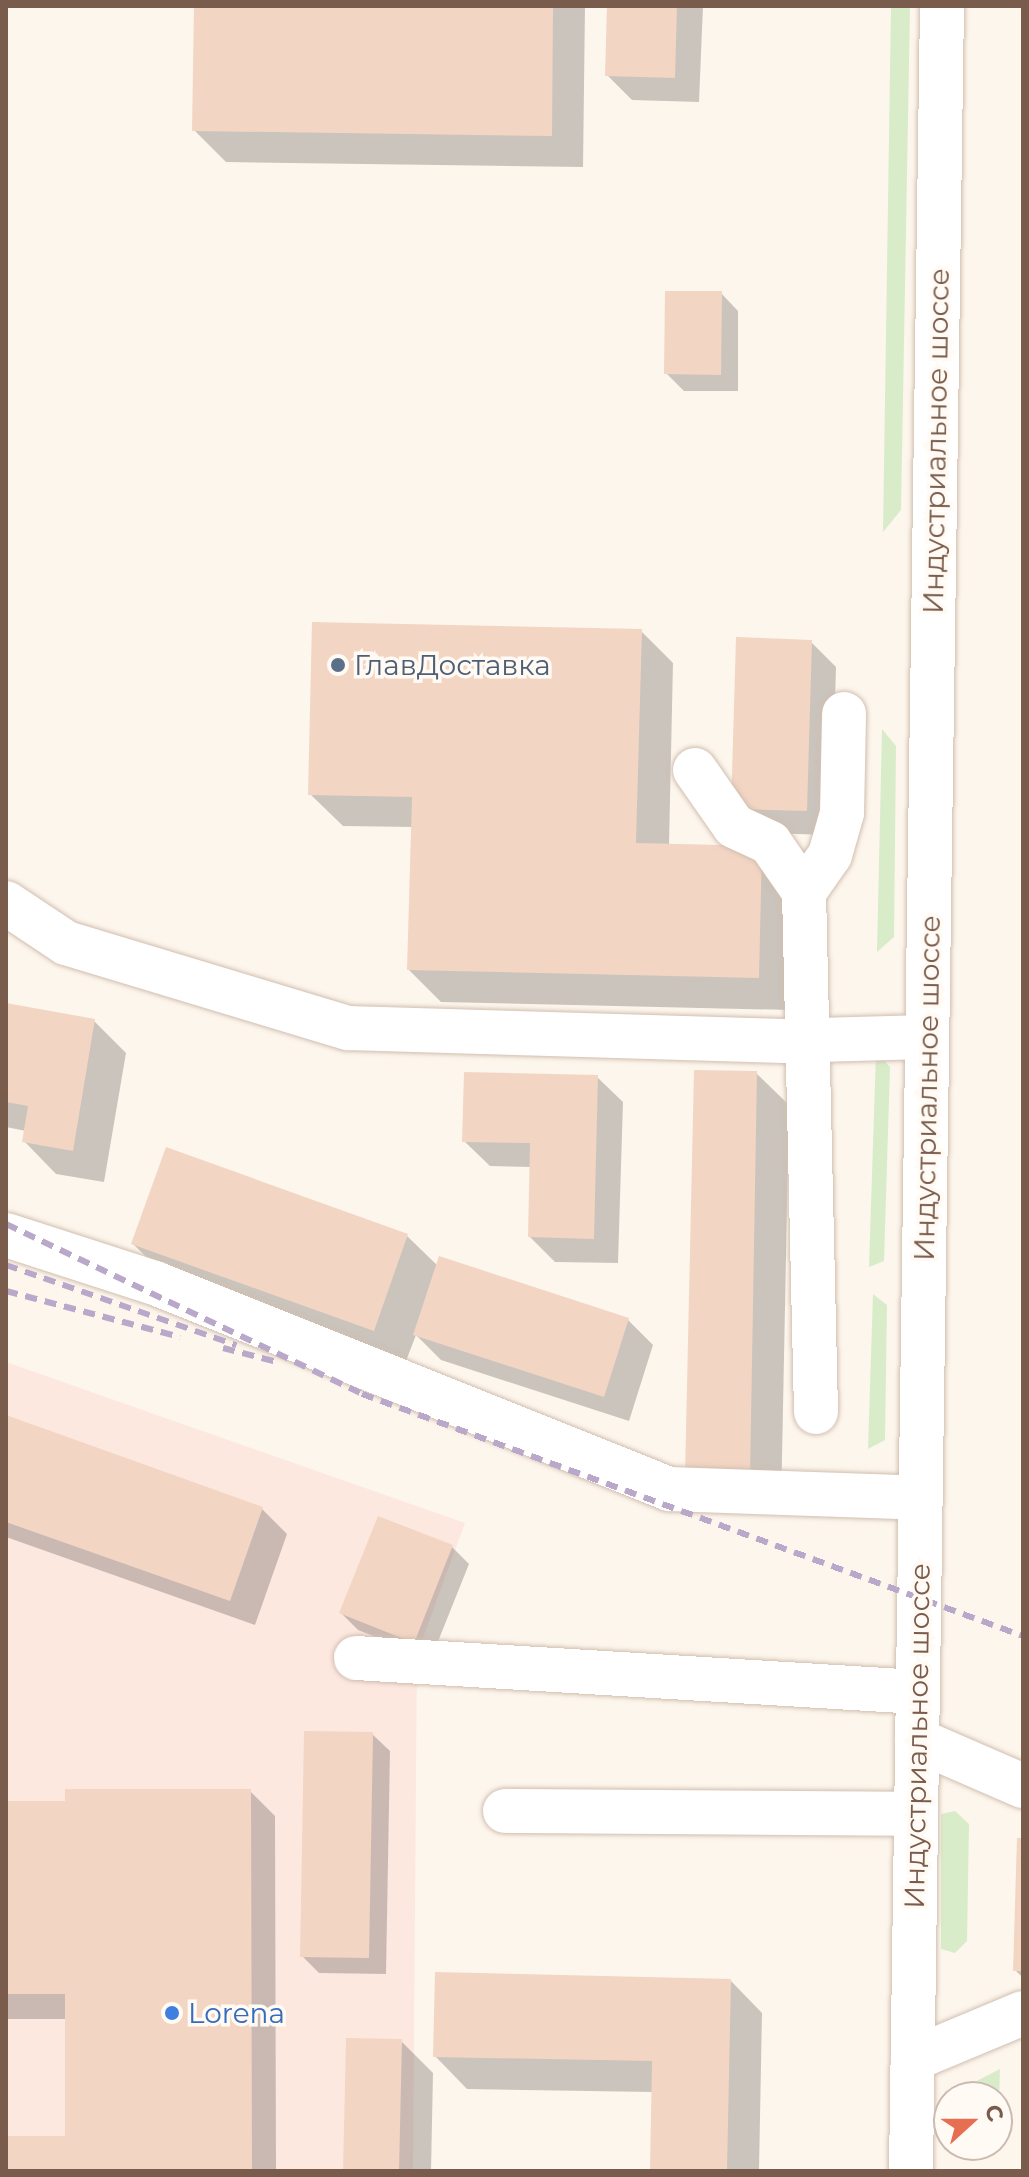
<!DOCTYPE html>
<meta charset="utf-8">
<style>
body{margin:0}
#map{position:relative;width:1029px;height:2177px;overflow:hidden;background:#fdf6ec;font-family:Montserrat,sans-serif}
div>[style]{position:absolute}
.commercial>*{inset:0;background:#fde8e0}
.green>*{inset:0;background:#d8ecc9}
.shadow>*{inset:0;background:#0003}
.building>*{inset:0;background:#f3d5c3}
.roads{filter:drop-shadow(0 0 2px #d1beb0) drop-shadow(0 0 2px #d1beb0)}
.minor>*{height:44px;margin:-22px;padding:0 22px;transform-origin:22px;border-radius:22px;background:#fff}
.rail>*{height:6px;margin-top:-3px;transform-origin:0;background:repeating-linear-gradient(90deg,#b9a8c9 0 12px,transparent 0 20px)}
.dots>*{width:22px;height:22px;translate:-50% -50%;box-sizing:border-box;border:4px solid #fffaf3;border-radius:50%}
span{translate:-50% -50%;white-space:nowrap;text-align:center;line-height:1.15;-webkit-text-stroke:7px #fffaf3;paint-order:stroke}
.street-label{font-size:28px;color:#7a5c4d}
.service-label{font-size:28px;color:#4e5e75}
.left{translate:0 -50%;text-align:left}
.shop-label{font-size:28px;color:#366cbe}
.frame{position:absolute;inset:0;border:8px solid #7a5c4d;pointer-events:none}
.north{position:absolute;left:933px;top:2081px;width:80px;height:80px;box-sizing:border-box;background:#fffaf3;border:2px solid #cabbb1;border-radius:50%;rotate:69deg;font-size:22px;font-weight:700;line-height:32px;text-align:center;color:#7a5c4d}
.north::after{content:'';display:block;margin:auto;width:28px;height:36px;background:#e76f51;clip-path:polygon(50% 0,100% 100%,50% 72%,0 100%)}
</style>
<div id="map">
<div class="commercial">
<i style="clip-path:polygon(6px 1362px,465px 1523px,417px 1654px,413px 2171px,6px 2171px)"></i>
</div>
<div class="green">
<i style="clip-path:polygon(891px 6px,910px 6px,901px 510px,883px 532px)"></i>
<i style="clip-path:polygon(882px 729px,896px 746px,894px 937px,877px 952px)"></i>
<i style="clip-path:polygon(876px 1051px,890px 1067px,884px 1261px,869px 1267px)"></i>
<i style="clip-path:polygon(873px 1294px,887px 1305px,885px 1440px,868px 1449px)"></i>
<i style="clip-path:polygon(955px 1811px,969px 1824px,967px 1941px,955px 1953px,941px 1949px,941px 1814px)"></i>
<i style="clip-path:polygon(1000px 2069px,999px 2104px,997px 2097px,962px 2096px,961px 2089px)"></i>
</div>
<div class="shadow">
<i style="clip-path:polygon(196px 6px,585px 6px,583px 167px,226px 162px,194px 130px)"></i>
<i style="clip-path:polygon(609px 6px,703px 6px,699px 102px,632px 100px,607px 75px)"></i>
<i style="clip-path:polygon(721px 293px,738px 311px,738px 391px,684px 391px,666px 373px)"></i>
<i style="clip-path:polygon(641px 631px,673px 663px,669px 846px,761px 848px,793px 880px,791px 1010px,441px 1002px,409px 970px,413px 827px,343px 826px,310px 794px)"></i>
<i style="clip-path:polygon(811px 642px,836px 667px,831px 835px,758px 833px,733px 808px)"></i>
<i style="clip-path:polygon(6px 1005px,94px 1021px,126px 1053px,104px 1182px,56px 1174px,24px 1141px,26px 1131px,6px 1127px)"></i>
<i style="clip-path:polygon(756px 1073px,789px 1105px,781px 1509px,720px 1508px)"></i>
<i style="clip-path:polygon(597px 1077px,623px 1102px,618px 1263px,555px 1262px,530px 1237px,531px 1167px,490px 1166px,464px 1141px)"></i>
<i style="clip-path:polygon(407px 1236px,438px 1266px,628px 1320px,653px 1345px,629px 1421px,441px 1360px,416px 1335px,406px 1361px,166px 1276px,133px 1244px)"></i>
<i style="clip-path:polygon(6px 1417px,262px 1509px,287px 1534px,255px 1625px,6px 1537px)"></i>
<i style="clip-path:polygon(452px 1547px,469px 1564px,431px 1659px,358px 1630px,341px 1613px)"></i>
<i style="clip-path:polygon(372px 1734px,390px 1751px,386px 1974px,319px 1973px,302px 1956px)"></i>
<i style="clip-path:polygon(250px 1791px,275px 1816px,276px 2171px,6px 2171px,6px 2138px,67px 2138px,67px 2019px,6px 2019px,6px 1803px,67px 1803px)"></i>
<i style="clip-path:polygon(1023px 1826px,1023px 1978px,1015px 1970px)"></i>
<i style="clip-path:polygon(730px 1980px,762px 2013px,759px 2171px,652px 2171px,653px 2092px,467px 2089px,435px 2056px)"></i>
<i style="clip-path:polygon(401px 2041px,433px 2073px,431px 2171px,345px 2171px)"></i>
</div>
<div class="building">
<i style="clip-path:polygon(194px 6px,553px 6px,552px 136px,192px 131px)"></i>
<i style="clip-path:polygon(607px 6px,677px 6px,675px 78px,605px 76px)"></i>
<i style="clip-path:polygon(665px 291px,722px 291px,721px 375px,664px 374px)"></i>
<i style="clip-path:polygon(312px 622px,642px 629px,636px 843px,762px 846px,759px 978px,407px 970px,412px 797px,308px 795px)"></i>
<i style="clip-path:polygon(736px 637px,812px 640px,807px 811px,731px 809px)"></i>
<i style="clip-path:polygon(6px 1003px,95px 1019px,73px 1151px,22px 1142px,28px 1106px,6px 1102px)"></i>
<i style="clip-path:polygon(694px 1070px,757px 1071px,750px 1478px,685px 1476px)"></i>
<i style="clip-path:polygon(464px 1072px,598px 1075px,594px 1239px,528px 1237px,530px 1143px,462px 1142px)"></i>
<i style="clip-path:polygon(166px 1147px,408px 1234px,374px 1331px,131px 1244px)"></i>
<i style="clip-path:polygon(439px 1256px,629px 1318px,604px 1397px,413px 1335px)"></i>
<i style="clip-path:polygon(6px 1415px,263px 1507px,230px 1601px,6px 1522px)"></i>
<i style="clip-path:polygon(378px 1516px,453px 1545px,414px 1643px,339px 1613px)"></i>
<i style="clip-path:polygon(304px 1731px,373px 1732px,369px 1958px,300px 1957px)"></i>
<i style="clip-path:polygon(65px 1789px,251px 1789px,252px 2171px,6px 2171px,6px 2136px,65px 2136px,65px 1994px,6px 1994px,6px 1801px,65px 1801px)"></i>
<i style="clip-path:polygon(1017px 1838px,1023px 1838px,1023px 1971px,1013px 1971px)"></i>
<i style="clip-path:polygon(435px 1972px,731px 1979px,727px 2171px,650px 2171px,652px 2061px,433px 2057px)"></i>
<i style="clip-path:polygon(346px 2038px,402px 2039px,399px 2171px,343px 2171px)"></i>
</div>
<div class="roads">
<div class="minor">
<i style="left:695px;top:770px;width:68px;rotate:55.1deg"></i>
<i style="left:734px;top:826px;width:40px;rotate:25deg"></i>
<i style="left:770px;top:843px;width:60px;rotate:55.2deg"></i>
<i style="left:6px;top:903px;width:72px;rotate:33.7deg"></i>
<i style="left:66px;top:943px;width:295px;rotate:16.8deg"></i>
<i style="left:348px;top:1028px;width:436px;rotate:1.7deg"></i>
<i style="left:784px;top:1041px;width:143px;rotate:-1.6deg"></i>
<i style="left:6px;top:1235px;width:157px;rotate:17.9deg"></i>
<i style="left:155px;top:1283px;width:554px;rotate:21.84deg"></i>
<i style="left:669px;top:1489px;width:252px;rotate:2deg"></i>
<i style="left:816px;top:1412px;width:520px;rotate:-91.32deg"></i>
<i style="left:804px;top:892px;width:45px;rotate:-54.9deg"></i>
<i style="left:830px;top:855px;width:44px;rotate:-74.1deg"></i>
<i style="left:842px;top:813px;width:99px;rotate:-88.8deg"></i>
<i style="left:356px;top:1658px;width:563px;rotate:3.46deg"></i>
<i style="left:917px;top:1740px;width:116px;rotate:23.5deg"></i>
<i style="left:505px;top:1811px;width:411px;rotate:0.4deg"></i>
<i style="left:913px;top:2059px;width:119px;rotate:-22.7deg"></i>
<i style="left:911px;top:2171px;width:2165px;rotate:-89.18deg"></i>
</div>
</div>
<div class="rail">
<i style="left:6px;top:1224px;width:395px;rotate:25.5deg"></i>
<i style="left:362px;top:1394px;width:704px;rotate:20.11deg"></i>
<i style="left:6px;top:1265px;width:244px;rotate:19.2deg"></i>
<i style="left:6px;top:1291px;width:180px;rotate:14.8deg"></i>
<i style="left:223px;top:1348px;width:56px;rotate:14.5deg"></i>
</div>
<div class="dots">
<i style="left:338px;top:665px;background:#5c6f8a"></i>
<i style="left:172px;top:2013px;background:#3f7fe0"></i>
</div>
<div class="street-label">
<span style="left:936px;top:441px;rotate:-89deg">Индустриальное шоссе</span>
<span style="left:927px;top:1088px;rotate:-89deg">Индустриальное шоссе</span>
<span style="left:917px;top:1736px;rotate:-89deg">Индустриальное шоссе</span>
</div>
<div class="service-label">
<span class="left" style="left:354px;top:665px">ГлавДоставка</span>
</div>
<div class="shop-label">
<span class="left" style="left:188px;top:2013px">Lorena</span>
</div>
<div class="frame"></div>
<div class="north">С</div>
</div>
